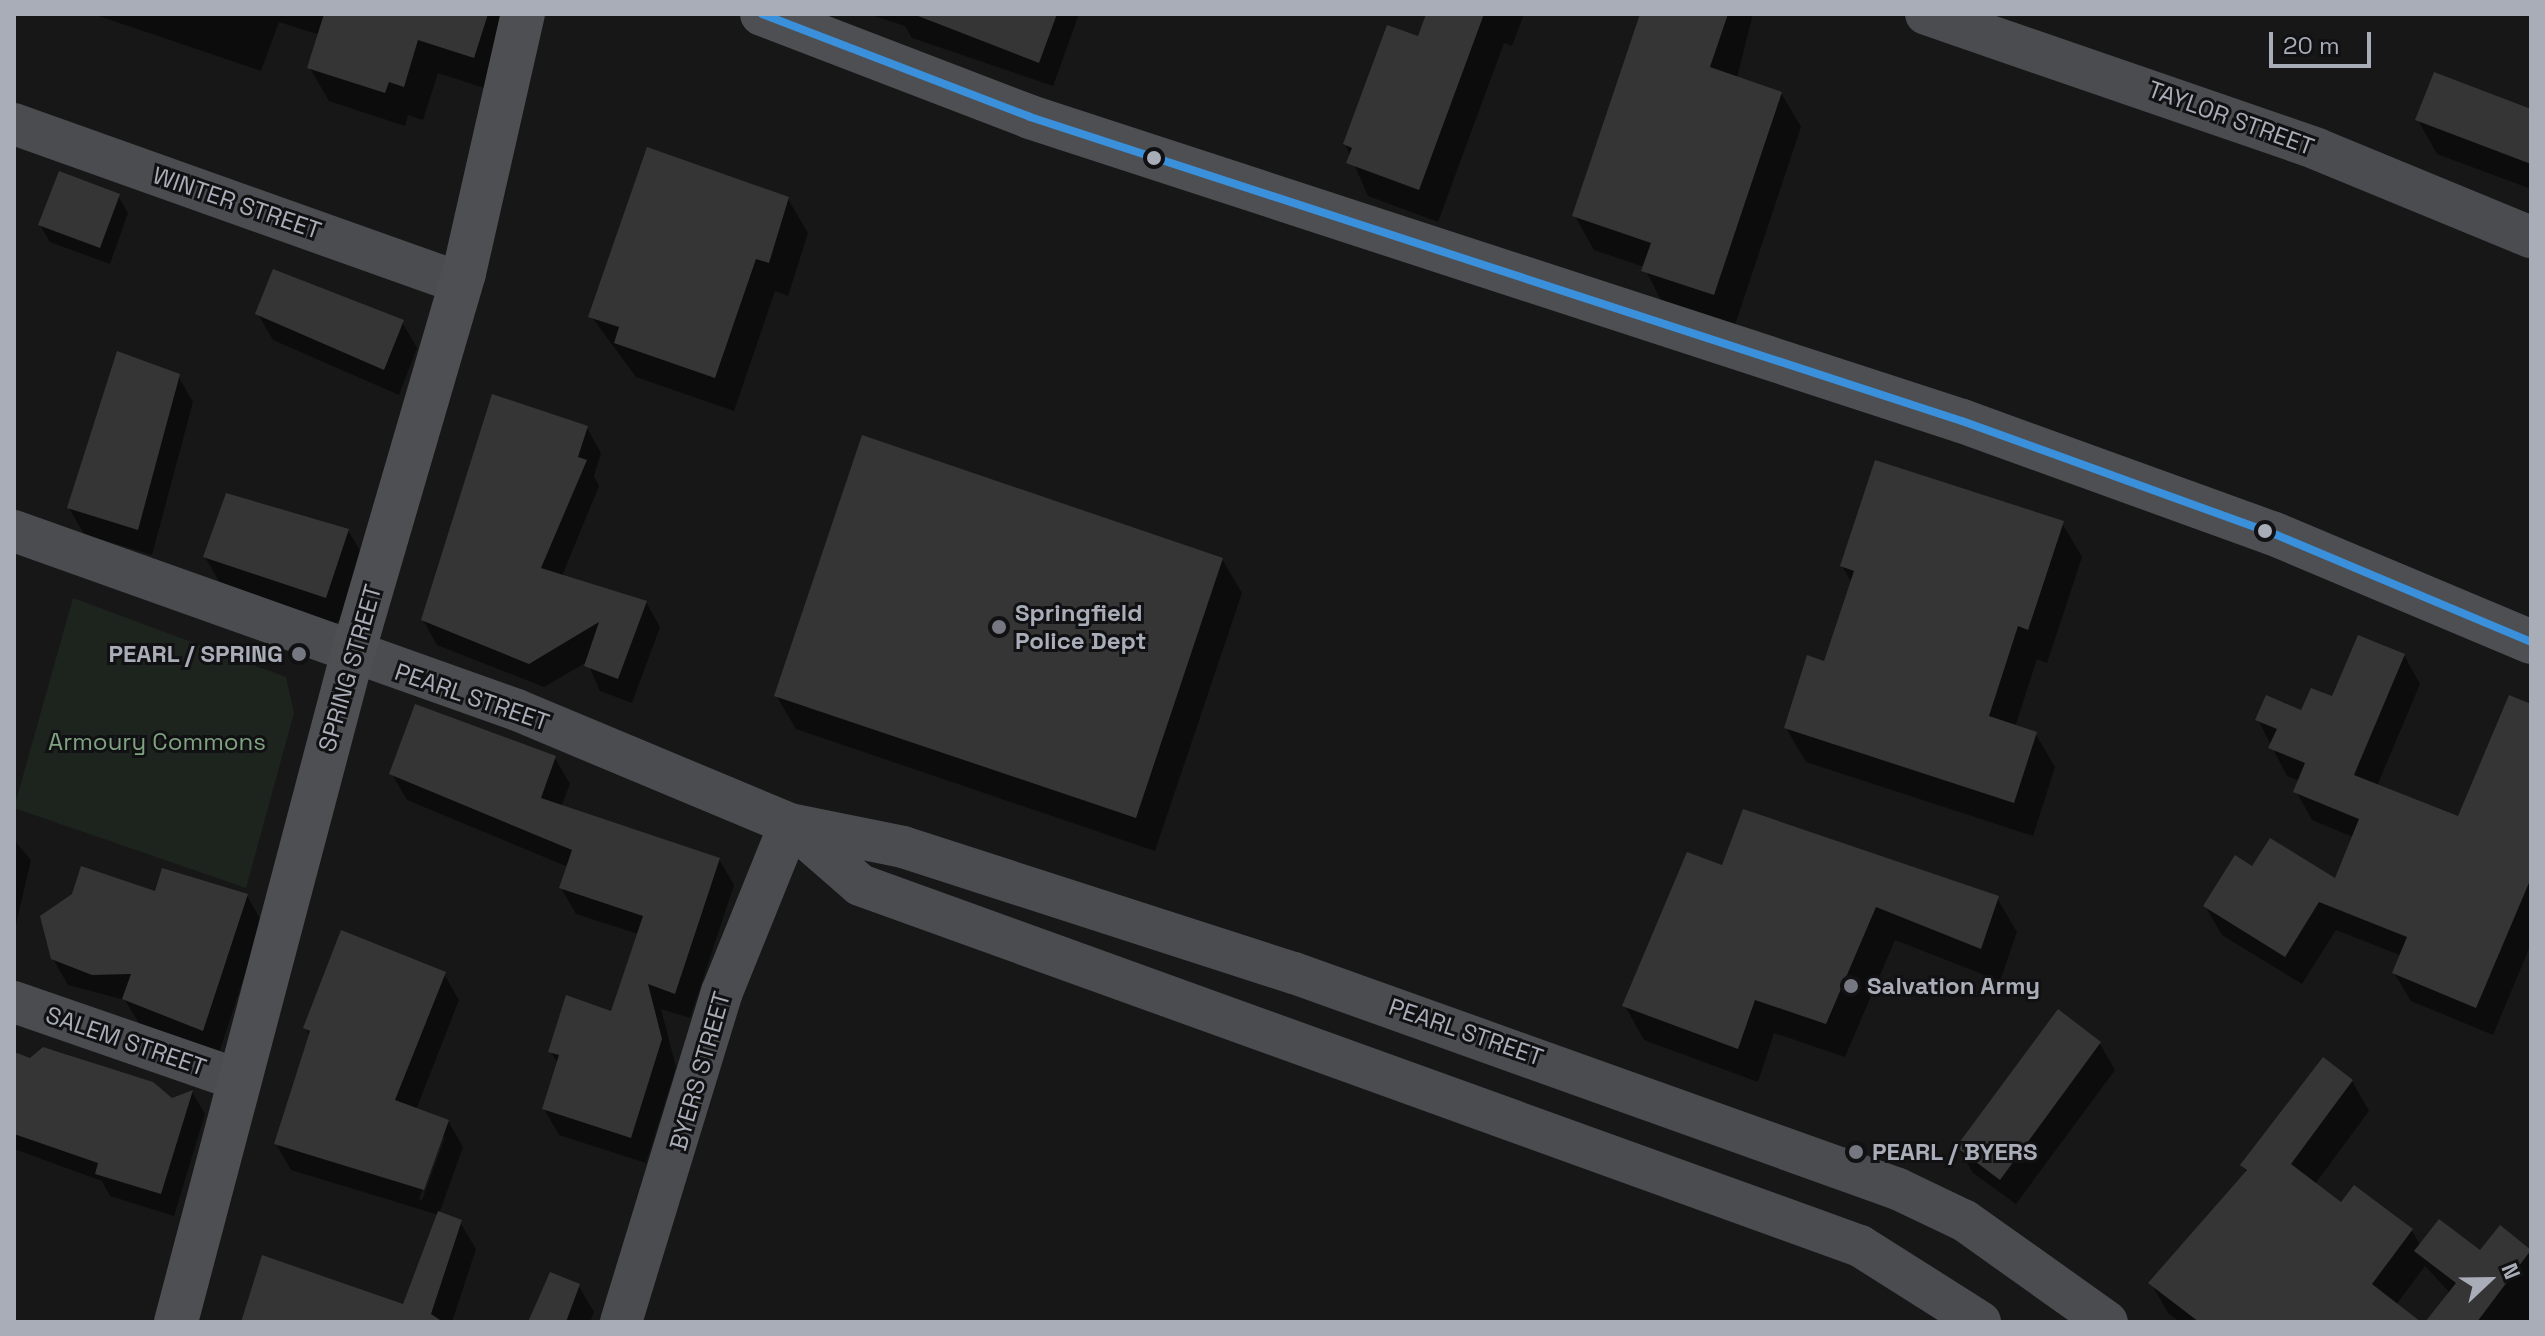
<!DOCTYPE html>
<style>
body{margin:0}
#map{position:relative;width:2545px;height:1336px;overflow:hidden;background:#171717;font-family:"Space Grotesk",sans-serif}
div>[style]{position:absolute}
.green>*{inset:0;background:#1d241e}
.shadow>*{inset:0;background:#0007}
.building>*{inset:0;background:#353536}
.minor>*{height:42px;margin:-21px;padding:0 21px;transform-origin:21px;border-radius:21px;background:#4b4c50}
.major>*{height:44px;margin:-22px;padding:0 22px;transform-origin:22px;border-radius:22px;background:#4d4f52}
.bus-1>*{height:8px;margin:-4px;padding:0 4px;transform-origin:4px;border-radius:4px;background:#3a90db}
.dots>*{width:22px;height:22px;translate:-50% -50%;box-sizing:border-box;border:4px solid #111113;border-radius:50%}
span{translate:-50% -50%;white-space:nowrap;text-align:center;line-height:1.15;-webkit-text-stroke:6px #111113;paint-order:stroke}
.street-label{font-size:24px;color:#a8adb8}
.poi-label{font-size:24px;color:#a8adb8;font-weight:700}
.left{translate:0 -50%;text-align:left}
.right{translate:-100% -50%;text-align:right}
.park-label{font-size:24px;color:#7fa381}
.frame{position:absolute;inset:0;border:16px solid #a8adb8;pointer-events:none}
.north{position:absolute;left:2449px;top:1240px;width:80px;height:80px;-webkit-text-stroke:6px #111113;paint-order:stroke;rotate:68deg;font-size:22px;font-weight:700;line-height:32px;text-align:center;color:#a8adb8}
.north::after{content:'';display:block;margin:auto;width:28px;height:36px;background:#a8adb8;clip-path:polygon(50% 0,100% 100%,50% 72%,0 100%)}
.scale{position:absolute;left:2269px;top:32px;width:102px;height:36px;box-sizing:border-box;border:4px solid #a8adb8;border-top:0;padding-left:10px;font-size:24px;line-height:28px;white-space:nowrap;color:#a8adb8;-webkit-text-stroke:6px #111113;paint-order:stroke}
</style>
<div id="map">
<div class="green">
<i style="clip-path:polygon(73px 598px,286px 677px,294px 713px,246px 888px,14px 808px)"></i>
</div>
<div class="shadow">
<i style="clip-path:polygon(93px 14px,518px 14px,493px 91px,438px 73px,423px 120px,408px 115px,405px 126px,329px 101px,309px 67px,320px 35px,279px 22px,261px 71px)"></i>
<i style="clip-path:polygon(868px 14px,1079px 14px,1053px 86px,912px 38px,905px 26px)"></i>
<i style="clip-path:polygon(1428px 14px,1524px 14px,1512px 46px,1504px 43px,1438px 222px,1368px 196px,1345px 144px,1419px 39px)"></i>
<i style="clip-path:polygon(1642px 14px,1753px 14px,1737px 78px,1781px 93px,1801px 127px,1734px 328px,1663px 304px,1644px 267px,1594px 250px,1575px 216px)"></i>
<i style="clip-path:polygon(2531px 112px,2531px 189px,2437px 154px,2418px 120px)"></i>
<i style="clip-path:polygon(118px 196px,128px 213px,110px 264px,50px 242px,40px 225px)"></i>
<i style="clip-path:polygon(788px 199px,808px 233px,788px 296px,775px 291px,734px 411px,636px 377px,591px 316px)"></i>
<i style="clip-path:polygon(258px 314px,402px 322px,417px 348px,399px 395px,273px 340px)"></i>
<i style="clip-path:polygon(178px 376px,193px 402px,152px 555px,84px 534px,69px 508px)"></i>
<i style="clip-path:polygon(587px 428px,601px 453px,594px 476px,599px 486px,562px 576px,646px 602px,660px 627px,632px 703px,600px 691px,587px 662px,544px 687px,437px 645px,423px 620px)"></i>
<i style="clip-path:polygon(2062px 523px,2082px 557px,2047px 663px,2037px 659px,2015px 727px,2035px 733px,2055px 767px,2033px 836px,1806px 762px,1786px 728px,1826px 663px,1852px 583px,1842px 566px)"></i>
<i style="clip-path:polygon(348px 530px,363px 556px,346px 617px,334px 624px,220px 583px,205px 557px)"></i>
<i style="clip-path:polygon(1222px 559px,1242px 593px,1155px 851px,796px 729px,776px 695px)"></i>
<i style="clip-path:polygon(2404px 655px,2420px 684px,2377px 786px,2459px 819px,2531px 706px,2531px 944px,2493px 1035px,2411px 1001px,2394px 973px,2402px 956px,2336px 930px,2302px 984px,2222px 935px,2205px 906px,2336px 881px,2353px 837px,2312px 820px,2296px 791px,2300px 781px,2287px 776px,2258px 720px,2302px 713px)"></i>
<i style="clip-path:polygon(555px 758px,570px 784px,561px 807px,719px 859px,734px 885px,690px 1018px,661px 1009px,676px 1067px,646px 1163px,559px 1135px,544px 1109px,558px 1064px,551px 1052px,612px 1013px,638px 934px,576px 914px,561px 888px,568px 867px,407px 800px,392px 774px)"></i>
<i style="clip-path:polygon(14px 840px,31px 860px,14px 933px)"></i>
<i style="clip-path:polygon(1723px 868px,1997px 898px,2017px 932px,2000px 981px,1895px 940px,1845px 1057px,1774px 1033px,1758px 1082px,1644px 1040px,1625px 1006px)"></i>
<i style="clip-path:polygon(156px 893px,247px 896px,262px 922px,218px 1056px,140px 1025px,125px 1000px,68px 985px,53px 959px)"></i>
<i style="clip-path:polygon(evenodd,444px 974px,459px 1000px,416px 1110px,448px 1121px,463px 1147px,439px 1214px,460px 1222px,476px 1249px,452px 1322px,241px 1322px,404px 1306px,439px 1215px,291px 1170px,276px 1144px,311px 1037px,305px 1028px,444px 974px,441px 1137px,445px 1137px,422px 1200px,419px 1199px,441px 1137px)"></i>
<i style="clip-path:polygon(2059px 1012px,2100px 1044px,2115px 1070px,2016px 1204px,1973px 1173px,1958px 1147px)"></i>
<i style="clip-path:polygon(54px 1050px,152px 1083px,172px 1100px,192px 1092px,205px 1114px,174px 1216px,110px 1196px,102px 1181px,14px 1149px,14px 1056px,30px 1060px)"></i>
<i style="clip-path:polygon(2352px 1081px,2369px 1111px,2315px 1184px,2341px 1205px,2354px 1188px,2412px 1231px,2421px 1246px,2480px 1253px,2500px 1228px,2531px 1252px,2531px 1322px,2428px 1322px,2450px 1293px,2425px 1266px,2396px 1305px,2418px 1322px,2180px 1322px,2168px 1313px,2151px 1283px,2247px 1173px,2243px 1165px)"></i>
<i style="clip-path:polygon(578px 1285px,594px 1312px,590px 1322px,533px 1322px)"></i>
</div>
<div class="building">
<i style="clip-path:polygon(324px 14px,488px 14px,474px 58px,418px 40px,404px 87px,389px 82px,385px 93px,307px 68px)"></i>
<i style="clip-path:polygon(913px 14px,1057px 14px,1039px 63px)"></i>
<i style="clip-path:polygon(1426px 14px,1484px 14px,1419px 190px,1346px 163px,1352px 148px,1343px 144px,1387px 25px,1418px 36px)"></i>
<i style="clip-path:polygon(1640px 14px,1728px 14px,1710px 67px,1782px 92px,1714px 295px,1641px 271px,1651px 243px,1572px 216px)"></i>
<i style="clip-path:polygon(2434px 72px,2531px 109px,2531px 164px,2415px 120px)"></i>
<i style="clip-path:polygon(647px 147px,789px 197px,769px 263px,756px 259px,715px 378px,614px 343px,619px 327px,588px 317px)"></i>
<i style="clip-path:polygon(59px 171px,120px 194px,100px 248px,38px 225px)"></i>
<i style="clip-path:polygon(273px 269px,404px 320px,384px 370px,255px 314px)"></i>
<i style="clip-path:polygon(117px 351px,180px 374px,138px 530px,67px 508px)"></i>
<i style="clip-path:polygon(492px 394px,588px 426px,578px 457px,587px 460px,541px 568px,647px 601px,618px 679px,584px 666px,599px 622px,529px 664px,421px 620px)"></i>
<i style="clip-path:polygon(862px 435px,1223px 558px,1136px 818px,774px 696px)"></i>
<i style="clip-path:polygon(1875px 460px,2064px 521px,2028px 630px,2018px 626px,1989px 716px,2037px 732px,2014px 803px,1784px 728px,1807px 655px,1824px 661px,1854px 571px,1840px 566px)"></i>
<i style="clip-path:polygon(226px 493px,349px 529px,326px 598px,203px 557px)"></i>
<i style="clip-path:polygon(2358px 635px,2405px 654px,2354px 775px,2458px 816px,2509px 695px,2531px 704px,2531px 878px,2476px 1008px,2392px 973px,2407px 937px,2319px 902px,2285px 957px,2203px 906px,2235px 855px,2252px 866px,2270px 838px,2335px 878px,2359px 819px,2293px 792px,2305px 763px,2268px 748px,2277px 729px,2255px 720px,2266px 695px,2301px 710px,2311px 688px,2332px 696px)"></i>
<i style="clip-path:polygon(415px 704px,556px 756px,541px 798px,720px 858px,675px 994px,648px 984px,662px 1039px,631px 1138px,542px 1109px,559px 1055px,548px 1052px,566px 995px,611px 1011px,643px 916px,559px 888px,572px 850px,389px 774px)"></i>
<i style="clip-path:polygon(1743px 809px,1999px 896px,1981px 949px,1876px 907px,1826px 1024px,1755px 1000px,1738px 1049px,1622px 1006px,1687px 852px,1722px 865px)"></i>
<i style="clip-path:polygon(81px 866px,155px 891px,162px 868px,248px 894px,203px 1031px,122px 999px,131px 974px,92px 975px,51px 959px,40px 916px,72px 894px)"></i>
<i style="clip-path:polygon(341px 930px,446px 972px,395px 1100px,449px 1120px,424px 1190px,274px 1144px,310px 1031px,303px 1028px)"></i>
<i style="clip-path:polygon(2058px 1009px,2101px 1042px,2000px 1180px,1956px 1147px)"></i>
<i style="clip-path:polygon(43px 1047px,153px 1082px,172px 1098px,193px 1090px,161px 1194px,95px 1174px,98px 1163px,14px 1134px,14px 1052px,30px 1058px)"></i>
<i style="clip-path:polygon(2323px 1057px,2353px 1080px,2291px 1164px,2341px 1202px,2354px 1185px,2413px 1229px,2372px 1284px,2421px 1322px,2199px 1322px,2148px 1283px,2247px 1170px,2240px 1165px)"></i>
<i style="clip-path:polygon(438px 1211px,462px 1220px,431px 1314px,443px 1322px,241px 1322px,262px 1255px,403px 1304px)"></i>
<i style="clip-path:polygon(2439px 1219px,2480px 1250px,2500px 1225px,2531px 1250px,2477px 1322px,2425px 1322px,2456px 1283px,2414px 1251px)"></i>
<i style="clip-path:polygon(550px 1272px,580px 1284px,566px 1322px,528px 1322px)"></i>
</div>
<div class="minor">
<i style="left:1926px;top:14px;width:414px;rotate:19deg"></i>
<i style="left:2317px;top:149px;width:231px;rotate:22.4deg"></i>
<i style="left:14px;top:124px;width:474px;rotate:19.6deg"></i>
<i style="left:14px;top:531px;width:534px;rotate:19.59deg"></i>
<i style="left:517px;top:710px;width:296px;rotate:22.7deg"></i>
<i style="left:790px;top:824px;width:115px;rotate:11.5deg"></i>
<i style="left:903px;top:847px;width:411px;rotate:17.9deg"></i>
<i style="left:1294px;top:973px;width:641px;rotate:19.68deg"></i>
<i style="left:1898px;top:1189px;width:74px;rotate:25.5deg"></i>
<i style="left:1965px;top:1221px;width:174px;rotate:35.4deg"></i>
<i style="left:791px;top:825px;width:91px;rotate:41deg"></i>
<i style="left:860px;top:885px;width:1063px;rotate:19.85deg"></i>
<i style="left:1860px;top:1246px;width:142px;rotate:32.3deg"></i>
<i style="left:14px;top:1002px;width:238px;rotate:19.1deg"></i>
<i style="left:621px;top:1322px;width:345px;rotate:-73deg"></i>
<i style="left:722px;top:992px;width:181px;rotate:-68deg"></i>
</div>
<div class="major">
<i style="left:762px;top:14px;width:287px;rotate:21deg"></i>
<i style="left:1030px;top:117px;width:980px;rotate:18.07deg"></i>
<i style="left:1962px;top:421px;width:330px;rotate:19.9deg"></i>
<i style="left:2272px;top:533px;width:281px;rotate:22.8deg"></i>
<i style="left:176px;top:1322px;width:689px;rotate:-75.2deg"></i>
<i style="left:352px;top:656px;width:399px;rotate:-73.7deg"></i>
<i style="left:464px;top:273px;width:266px;rotate:-77.2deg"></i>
</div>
<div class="bus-1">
<i style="left:762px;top:14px;width:287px;rotate:21deg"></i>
<i style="left:1030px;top:117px;width:980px;rotate:18.07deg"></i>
<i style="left:1962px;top:421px;width:330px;rotate:19.9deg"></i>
<i style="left:2272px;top:533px;width:281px;rotate:22.8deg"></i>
</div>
<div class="dots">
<i style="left:1154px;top:158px;background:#a8adb8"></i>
<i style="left:2265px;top:531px;background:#a8adb8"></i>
<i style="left:999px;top:627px;background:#757880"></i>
<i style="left:299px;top:654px;background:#757880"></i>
<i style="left:1851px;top:986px;background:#757880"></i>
<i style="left:1856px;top:1152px;background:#757880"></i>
</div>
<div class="street-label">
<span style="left:2231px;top:118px;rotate:20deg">TAYLOR STREET</span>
<span style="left:237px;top:203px;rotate:19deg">WINTER STREET</span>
<span style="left:350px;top:668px;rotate:-74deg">SPRING STREET</span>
<span style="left:472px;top:697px;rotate:19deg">PEARL STREET</span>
<span style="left:1466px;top:1032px;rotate:19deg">PEARL STREET</span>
<span style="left:126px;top:1041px;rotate:19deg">SALEM STREET</span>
<span style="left:700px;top:1071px;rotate:-74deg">BYERS STREET</span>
</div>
<div class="poi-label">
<span class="left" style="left:1015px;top:627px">Springfield<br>Police Dept</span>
<span class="right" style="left:283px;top:654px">PEARL / SPRING</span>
<span class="left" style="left:1867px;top:986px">Salvation Army</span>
<span class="left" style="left:1872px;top:1152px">PEARL / BYERS</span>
</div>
<div class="park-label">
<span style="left:157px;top:742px">Armoury Commons</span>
</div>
<div class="frame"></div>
<div class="north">N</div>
<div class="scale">20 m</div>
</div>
